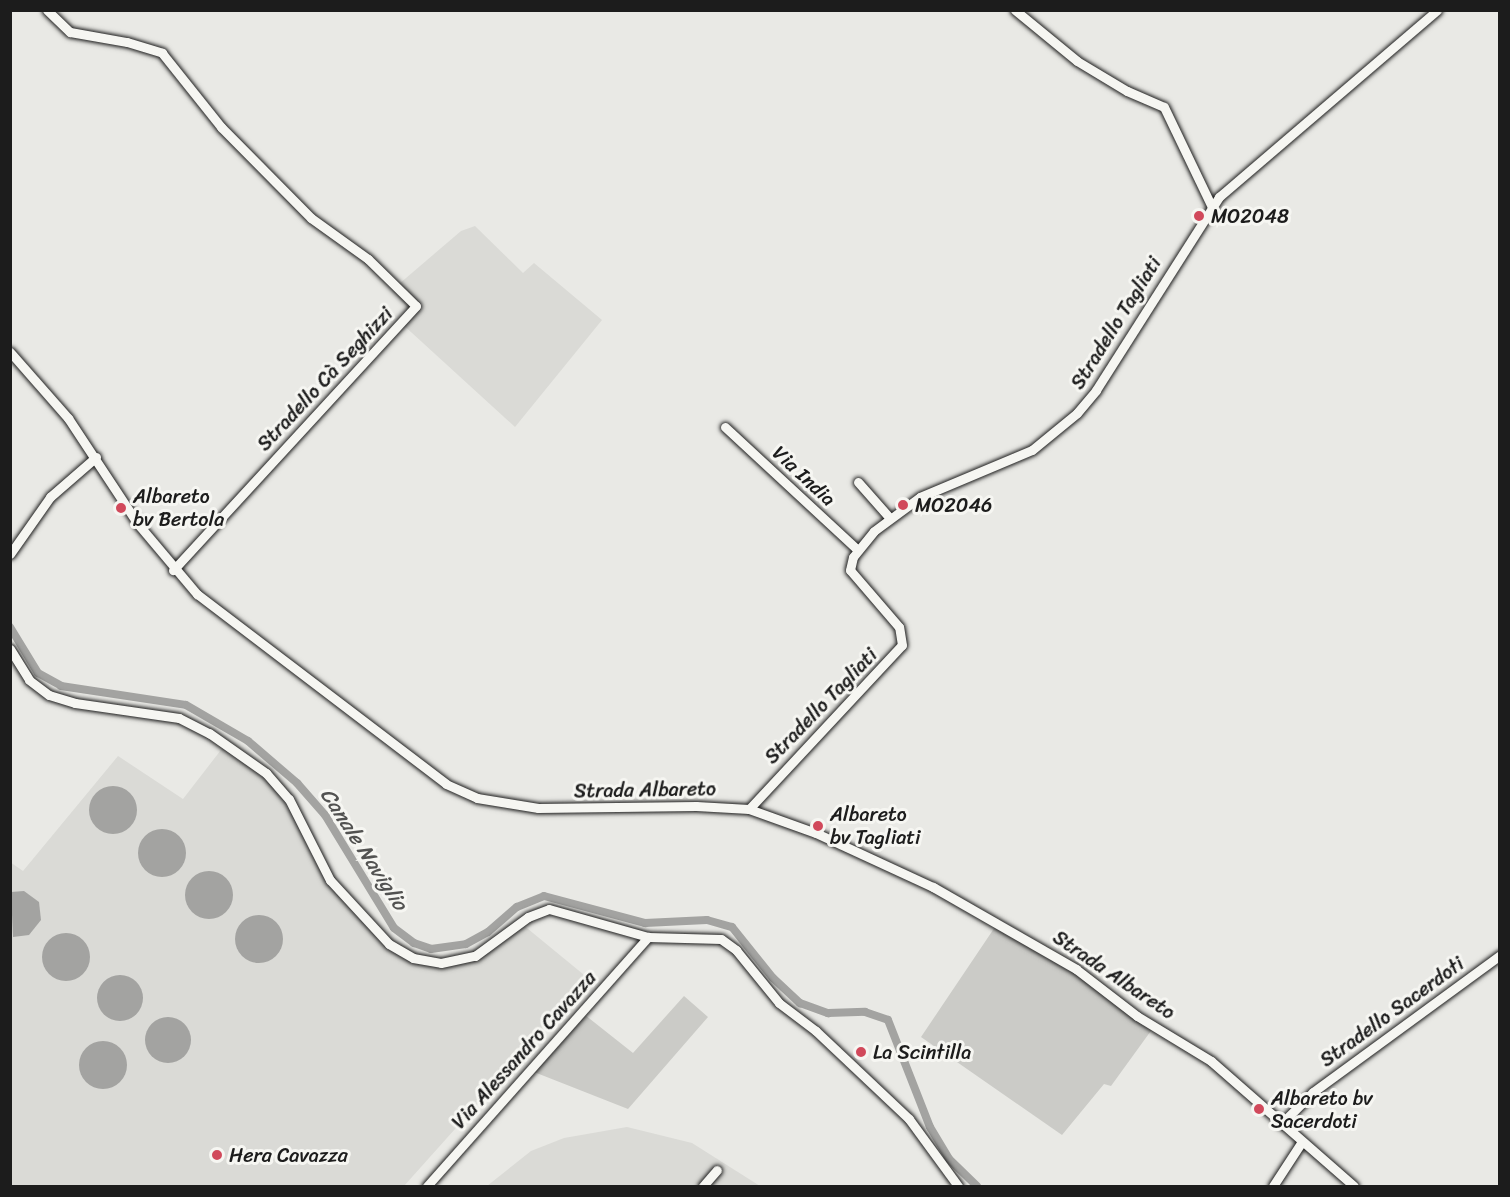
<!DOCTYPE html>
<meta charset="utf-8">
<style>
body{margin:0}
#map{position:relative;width:1510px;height:1197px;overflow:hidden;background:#e9e9e5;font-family:Sriracha,sans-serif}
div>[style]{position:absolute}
.built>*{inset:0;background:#dadad6}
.green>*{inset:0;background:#cbcbc7}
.water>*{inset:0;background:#a3a3a1}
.round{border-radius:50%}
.canal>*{height:8px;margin:-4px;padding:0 4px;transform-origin:4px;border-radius:4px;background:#a3a3a1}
.roads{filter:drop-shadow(0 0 2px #1c1c1c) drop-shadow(0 0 2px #1c1c1c)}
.minor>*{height:9px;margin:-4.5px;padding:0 4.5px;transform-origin:4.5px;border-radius:4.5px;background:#f6f6f2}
.dots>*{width:16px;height:16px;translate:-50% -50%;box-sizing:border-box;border:3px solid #f6f6f2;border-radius:50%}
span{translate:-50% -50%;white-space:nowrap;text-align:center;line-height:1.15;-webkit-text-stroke:6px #f6f6f2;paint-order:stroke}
.poi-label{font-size:20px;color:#1c1c1c}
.left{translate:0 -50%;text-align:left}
.street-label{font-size:20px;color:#1c1c1c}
.water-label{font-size:21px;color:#525251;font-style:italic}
.frame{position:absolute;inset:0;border:12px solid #1c1c1c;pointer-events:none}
</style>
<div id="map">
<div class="built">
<i style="clip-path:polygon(475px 226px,523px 273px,534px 263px,602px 320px,515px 427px,400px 322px,409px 309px,392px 290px,461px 231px)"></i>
<i style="clip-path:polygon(224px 746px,277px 788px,330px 885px,392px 951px,415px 963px,440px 966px,467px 962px,483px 957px,522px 924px,589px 979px,404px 1186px,11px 1186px,10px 862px,23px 871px,118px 756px,183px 799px)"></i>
<i style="clip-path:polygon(627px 1127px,692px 1143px,760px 1186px,487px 1186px,531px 1151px,564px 1138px)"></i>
</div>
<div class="green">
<i style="clip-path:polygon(995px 927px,1077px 974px,1153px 1028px,1111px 1086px,1104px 1084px,1062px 1135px,921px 1037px)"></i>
<i style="clip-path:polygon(684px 996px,708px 1017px,628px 1109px,534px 1072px,585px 1015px,633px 1053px)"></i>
</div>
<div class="water">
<i class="round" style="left:89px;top:786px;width:48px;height:48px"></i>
<i class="round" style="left:138px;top:829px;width:48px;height:48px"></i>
<i class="round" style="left:185px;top:871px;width:48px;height:48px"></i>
<i style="clip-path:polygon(24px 891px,39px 902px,41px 920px,29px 935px,13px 937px,11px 892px)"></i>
<i class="round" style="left:235px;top:915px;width:48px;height:48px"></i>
<i class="round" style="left:42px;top:933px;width:48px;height:48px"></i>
<i class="round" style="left:97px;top:975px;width:46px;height:46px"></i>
<i class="round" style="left:145px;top:1017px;width:46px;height:46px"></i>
<i class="round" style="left:79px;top:1041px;width:48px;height:48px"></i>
</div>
<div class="canal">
<i style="left:10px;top:627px;width:54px;rotate:58.7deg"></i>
<i style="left:38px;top:673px;width:26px;rotate:29deg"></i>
<i style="left:61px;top:686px;width:126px;rotate:8.6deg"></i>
<i style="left:186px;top:705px;width:72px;rotate:30.1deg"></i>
<i style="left:248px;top:741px;width:65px;rotate:40.6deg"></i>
<i style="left:297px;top:783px;width:43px;rotate:48.8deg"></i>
<i style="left:325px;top:815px;width:132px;rotate:58.6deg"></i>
<i style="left:394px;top:928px;width:25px;rotate:37deg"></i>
<i style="left:414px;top:943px;width:18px;rotate:19deg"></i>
<i style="left:431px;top:949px;width:35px;rotate:-8deg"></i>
<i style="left:466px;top:944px;width:25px;rotate:-29deg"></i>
<i style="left:488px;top:932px;width:38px;rotate:-41deg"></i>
<i style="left:517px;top:907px;width:29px;rotate:-22deg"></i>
<i style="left:544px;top:896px;width:105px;rotate:15deg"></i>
<i style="left:645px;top:923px;width:62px;rotate:-2.8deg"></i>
<i style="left:707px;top:920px;width:26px;rotate:16deg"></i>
<i style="left:732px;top:927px;width:65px;rotate:51.2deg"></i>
<i style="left:773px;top:978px;width:37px;rotate:43deg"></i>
<i style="left:800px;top:1003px;width:30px;rotate:20deg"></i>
<i style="left:828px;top:1013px;width:37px;rotate:-2deg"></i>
<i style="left:865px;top:1012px;width:24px;rotate:19deg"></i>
<i style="left:888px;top:1020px;width:115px;rotate:68.6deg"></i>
<i style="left:930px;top:1127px;width:37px;rotate:59deg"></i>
<i style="left:949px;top:1159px;width:39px;rotate:44deg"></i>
</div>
<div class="roads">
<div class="minor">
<i style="left:47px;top:10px;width:32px;rotate:44deg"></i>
<i style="left:70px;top:32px;width:58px;rotate:10deg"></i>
<i style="left:127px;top:42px;width:37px;rotate:17deg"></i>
<i style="left:162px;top:53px;width:95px;rotate:51.4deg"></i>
<i style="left:221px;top:127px;width:128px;rotate:45.3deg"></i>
<i style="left:311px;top:218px;width:70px;rotate:35.7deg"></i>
<i style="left:368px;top:259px;width:67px;rotate:44.4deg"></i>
<i style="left:416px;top:306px;width:359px;rotate:132.6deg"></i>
<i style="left:1015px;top:10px;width:80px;rotate:39.4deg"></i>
<i style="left:1077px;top:61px;width:58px;rotate:31deg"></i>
<i style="left:1127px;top:91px;width:40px;rotate:23.4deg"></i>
<i style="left:1164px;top:107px;width:111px;rotate:64.4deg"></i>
<i style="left:10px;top:352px;width:88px;rotate:48.7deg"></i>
<i style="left:68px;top:418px;width:127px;rotate:56.6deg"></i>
<i style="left:138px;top:524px;width:92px;rotate:49.9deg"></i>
<i style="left:197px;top:594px;width:313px;rotate:37.3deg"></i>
<i style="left:446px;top:784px;width:34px;rotate:24deg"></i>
<i style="left:477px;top:798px;width:62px;rotate:9.3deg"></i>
<i style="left:538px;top:808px;width:158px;rotate:-0.7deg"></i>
<i style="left:696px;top:806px;width:53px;rotate:3.2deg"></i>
<i style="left:749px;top:809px;width:71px;rotate:19.7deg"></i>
<i style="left:816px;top:833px;width:129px;rotate:24.8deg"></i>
<i style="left:933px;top:887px;width:165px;rotate:29.8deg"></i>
<i style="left:1076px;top:969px;width:77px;rotate:37.6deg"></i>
<i style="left:1137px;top:1016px;width:87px;rotate:31.3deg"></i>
<i style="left:1211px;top:1061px;width:190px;rotate:41.2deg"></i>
<i style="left:725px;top:427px;width:181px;rotate:42.8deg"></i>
<i style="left:858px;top:482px;width:47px;rotate:48.5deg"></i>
<i style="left:10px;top:554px;width:70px;rotate:-54.9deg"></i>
<i style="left:50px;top:497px;width:61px;rotate:-41deg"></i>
<i style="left:10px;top:649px;width:36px;rotate:58deg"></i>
<i style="left:29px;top:680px;width:25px;rotate:37deg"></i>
<i style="left:49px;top:695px;width:27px;rotate:17deg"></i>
<i style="left:75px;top:703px;width:105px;rotate:8.2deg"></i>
<i style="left:179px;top:718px;width:34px;rotate:27deg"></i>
<i style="left:209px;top:733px;width:70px;rotate:35.1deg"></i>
<i style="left:266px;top:773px;width:35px;rotate:49deg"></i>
<i style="left:289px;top:799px;width:91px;rotate:63.2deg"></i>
<i style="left:330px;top:880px;width:87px;rotate:47.3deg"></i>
<i style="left:389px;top:944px;width:28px;rotate:30deg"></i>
<i style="left:413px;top:958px;width:28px;rotate:10deg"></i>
<i style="left:441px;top:963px;width:35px;rotate:-12deg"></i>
<i style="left:475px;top:956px;width:66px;rotate:-36.3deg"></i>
<i style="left:528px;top:917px;width:22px;rotate:-21deg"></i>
<i style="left:549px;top:909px;width:103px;rotate:15.8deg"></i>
<i style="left:648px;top:937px;width:73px;rotate:1.6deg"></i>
<i style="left:721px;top:939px;width:19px;rotate:36deg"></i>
<i style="left:736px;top:950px;width:68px;rotate:50.9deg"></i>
<i style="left:779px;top:1003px;width:46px;rotate:37.1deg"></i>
<i style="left:816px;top:1031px;width:128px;rotate:43.4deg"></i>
<i style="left:909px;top:1119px;width:83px;rotate:53.8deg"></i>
<i style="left:749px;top:809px;width:224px;rotate:-47deg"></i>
<i style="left:902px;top:645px;width:18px;rotate:-99deg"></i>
<i style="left:899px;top:627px;width:75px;rotate:-130.7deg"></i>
<i style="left:850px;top:570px;width:13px;rotate:-77deg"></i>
<i style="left:853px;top:557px;width:33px;rotate:-51deg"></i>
<i style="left:874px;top:531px;width:57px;rotate:-36.5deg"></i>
<i style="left:920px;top:497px;width:121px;rotate:-22.8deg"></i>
<i style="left:1032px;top:450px;width:58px;rotate:-39.4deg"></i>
<i style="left:1077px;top:413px;width:30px;rotate:-50deg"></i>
<i style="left:1096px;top:390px;width:229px;rotate:-57.5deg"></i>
<i style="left:1219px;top:197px;width:287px;rotate:-40.6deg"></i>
<i style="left:1281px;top:1124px;width:45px;rotate:-45deg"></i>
<i style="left:1313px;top:1092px;width:232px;rotate:-36.2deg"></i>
<i style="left:427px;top:1186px;width:333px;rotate:-48.4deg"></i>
<i style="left:703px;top:1186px;width:21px;rotate:-49deg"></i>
<i style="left:1273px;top:1186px;width:51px;rotate:-56.9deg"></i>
</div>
</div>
<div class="dots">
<i style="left:1199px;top:216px;background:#d1495b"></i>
<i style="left:903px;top:505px;background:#d1495b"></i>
<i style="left:121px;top:508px;background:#d1495b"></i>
<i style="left:818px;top:826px;background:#d1495b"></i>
<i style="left:861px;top:1052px;background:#d1495b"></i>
<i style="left:1259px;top:1109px;background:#d1495b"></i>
<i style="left:217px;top:1155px;background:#d1495b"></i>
</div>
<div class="poi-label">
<span class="left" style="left:1211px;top:216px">MO2048</span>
<span class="left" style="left:133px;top:508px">Albareto<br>bv Bertola</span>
<span class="left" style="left:915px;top:505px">MO2046</span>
<span class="left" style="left:830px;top:826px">Albareto<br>bv Tagliati</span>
<span class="left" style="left:873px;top:1052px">La Scintilla</span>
<span class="left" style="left:1271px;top:1110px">Albareto bv<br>Sacerdoti</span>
<span class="left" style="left:229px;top:1155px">Hera Cavazza</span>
</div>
<div class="street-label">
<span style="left:1116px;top:323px;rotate:-58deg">Stradello Tagliati</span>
<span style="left:325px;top:379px;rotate:-47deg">Stradello Cà Seghizzi</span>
<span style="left:804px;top:476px;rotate:43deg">Via India</span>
<span style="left:821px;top:706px;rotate:-46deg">Stradello Tagliati</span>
<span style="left:645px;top:790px;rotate:-1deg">Strada Albareto</span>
<span style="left:1114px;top:975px;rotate:34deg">Strada Albareto</span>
<span style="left:1392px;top:1012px;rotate:-36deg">Stradello Sacerdoti</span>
<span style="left:524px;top:1050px;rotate:-48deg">Via Alessandro Cavazza</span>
</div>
<div class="water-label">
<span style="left:364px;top:849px;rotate:57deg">Canale Naviglio</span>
</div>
<div class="frame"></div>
</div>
